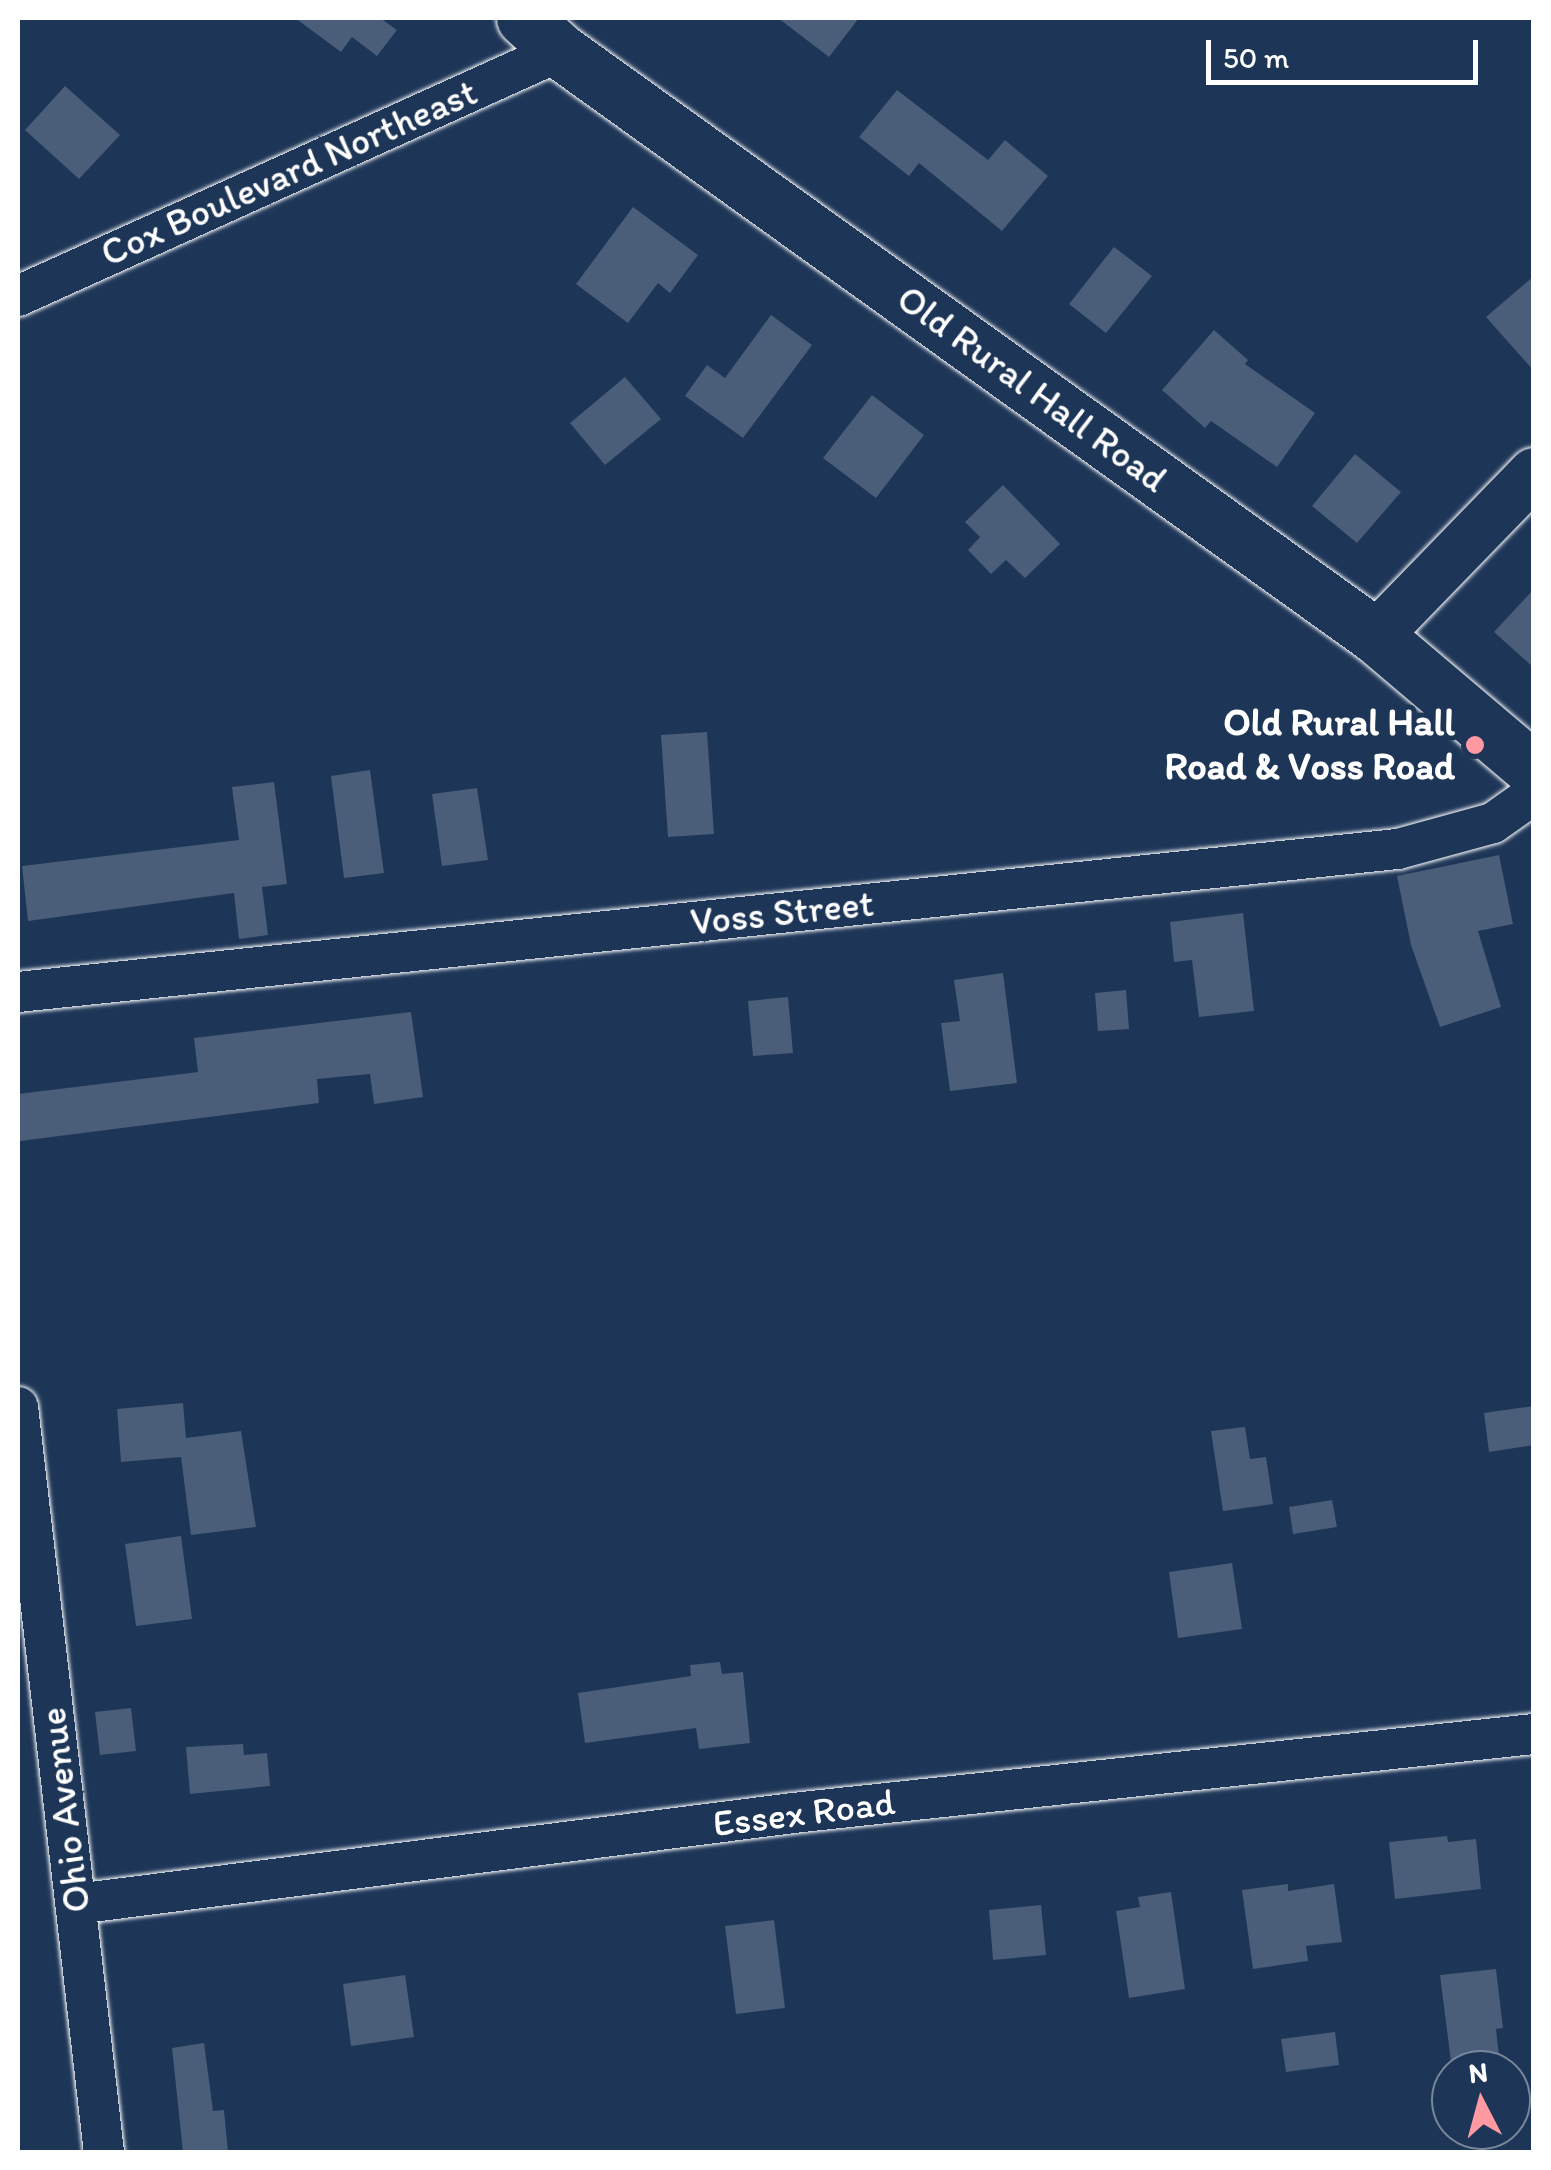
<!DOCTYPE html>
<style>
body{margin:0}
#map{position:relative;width:1551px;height:2170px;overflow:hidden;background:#1d3557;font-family:Itim,sans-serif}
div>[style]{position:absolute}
.building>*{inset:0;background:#4a5d79}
.roads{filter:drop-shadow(0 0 2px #fff) drop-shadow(0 0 2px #fff)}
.minor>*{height:40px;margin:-20px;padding:0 20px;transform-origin:20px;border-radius:20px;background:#1d3557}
.tertiary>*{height:50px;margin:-25px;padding:0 25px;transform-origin:25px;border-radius:25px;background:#1d3557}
.secondary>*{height:55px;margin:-27.5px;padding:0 27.5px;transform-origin:27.5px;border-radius:27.5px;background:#1d3557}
.dots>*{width:28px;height:28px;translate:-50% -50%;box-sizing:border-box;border:5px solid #1d3557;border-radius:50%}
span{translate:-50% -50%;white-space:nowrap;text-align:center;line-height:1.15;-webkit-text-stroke:10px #1d3557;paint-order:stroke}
.street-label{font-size:38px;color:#fff}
.poi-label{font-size:38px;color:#fff;font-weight:700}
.right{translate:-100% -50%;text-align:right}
.frame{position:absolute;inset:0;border:20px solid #fff;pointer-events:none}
.north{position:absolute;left:1431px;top:2050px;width:100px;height:100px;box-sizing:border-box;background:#1d3557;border:2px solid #77869a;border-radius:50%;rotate:354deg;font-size:28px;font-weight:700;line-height:40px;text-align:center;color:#fff}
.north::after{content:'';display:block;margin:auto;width:35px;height:45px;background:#ff9aa2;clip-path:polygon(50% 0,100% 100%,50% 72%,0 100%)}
.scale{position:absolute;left:1206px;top:40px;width:272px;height:45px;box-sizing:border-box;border:5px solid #fff;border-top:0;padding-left:12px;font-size:30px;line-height:35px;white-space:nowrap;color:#fff;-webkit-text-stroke:8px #1d3557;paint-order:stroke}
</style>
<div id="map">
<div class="building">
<i style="clip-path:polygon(295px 18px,380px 18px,397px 30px,377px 56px,352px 37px,341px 52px)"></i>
<i style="clip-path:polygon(778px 18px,859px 18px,829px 57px)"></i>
<i style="clip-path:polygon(65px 86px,120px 135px,79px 179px,25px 130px)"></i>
<i style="clip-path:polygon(897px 90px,988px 160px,1005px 140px,1048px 176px,1002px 231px,919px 163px,909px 176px,859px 137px)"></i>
<i style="clip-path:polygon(633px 207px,698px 255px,670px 293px,658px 283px,628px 323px,576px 284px)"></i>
<i style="clip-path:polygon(1114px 247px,1152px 276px,1106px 333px,1069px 304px)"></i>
<i style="clip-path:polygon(1534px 276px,1534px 371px,1486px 317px)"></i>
<i style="clip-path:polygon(771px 315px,812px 345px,743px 438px,685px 396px,707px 365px,725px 378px)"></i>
<i style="clip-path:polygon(1214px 330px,1248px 360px,1245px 364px,1315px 413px,1277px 467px,1211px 421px,1205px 428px,1162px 390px)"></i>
<i style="clip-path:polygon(625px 377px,661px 419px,605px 465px,570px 423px)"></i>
<i style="clip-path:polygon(872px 395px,924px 435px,876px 498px,823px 458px)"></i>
<i style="clip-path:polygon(1355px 454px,1401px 492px,1357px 543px,1312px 506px)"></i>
<i style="clip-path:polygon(1003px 485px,1060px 544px,1025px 578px,1006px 560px,991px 574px,968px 550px,980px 537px,965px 522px)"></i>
<i style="clip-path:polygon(1534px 589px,1534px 668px,1494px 632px)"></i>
<i style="clip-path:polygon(707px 732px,714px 834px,668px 837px,661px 735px)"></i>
<i style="clip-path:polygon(370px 770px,384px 873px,344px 878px,331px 776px)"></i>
<i style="clip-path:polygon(274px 782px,287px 884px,262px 887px,268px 935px,239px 939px,234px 893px,28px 921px,22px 866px,239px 840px,232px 787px)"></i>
<i style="clip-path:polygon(477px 788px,488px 860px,442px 866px,432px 794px)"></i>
<i style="clip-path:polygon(1499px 855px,1513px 924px,1478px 931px,1501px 1007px,1440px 1027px,1411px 945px,1397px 876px)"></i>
<i style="clip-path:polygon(1243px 913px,1254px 1011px,1199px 1017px,1192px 960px,1174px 962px,1170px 922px)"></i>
<i style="clip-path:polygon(1003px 973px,1017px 1083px,950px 1091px,941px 1023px,960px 1021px,954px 980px)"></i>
<i style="clip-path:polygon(1126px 990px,1129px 1029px,1098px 1031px,1095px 993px)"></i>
<i style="clip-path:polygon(788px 997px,793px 1053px,753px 1056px,748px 1001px)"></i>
<i style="clip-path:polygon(411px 1012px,423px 1097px,374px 1104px,370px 1074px,317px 1079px,319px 1103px,20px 1141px,18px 1094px,198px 1072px,194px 1038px)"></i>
<i style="clip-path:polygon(183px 1403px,186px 1438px,241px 1431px,256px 1527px,191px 1535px,181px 1457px,121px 1462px,117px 1409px)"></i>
<i style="clip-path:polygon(1534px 1406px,1534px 1445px,1489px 1452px,1484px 1413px)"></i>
<i style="clip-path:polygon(1245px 1427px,1250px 1459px,1266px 1457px,1273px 1504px,1223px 1511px,1211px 1431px)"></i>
<i style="clip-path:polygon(1332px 1500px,1337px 1527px,1293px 1534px,1289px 1507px)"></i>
<i style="clip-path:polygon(181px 1536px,192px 1619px,136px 1626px,125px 1544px)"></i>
<i style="clip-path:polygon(1232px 1563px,1242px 1629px,1178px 1638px,1169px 1572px)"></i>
<i style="clip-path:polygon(720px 1662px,722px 1674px,743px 1672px,750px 1743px,699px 1749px,696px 1728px,585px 1743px,578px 1693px,691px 1676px,690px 1665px)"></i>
<i style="clip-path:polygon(131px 1708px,136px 1751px,100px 1755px,95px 1712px)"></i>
<i style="clip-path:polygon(243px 1744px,244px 1755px,267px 1753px,270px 1786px,190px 1794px,186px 1747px)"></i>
<i style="clip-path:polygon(1447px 1836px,1448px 1842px,1476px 1839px,1481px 1889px,1395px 1899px,1389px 1842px)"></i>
<i style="clip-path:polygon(1288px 1884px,1288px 1891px,1334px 1884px,1342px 1942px,1306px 1946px,1308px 1961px,1253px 1969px,1242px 1890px)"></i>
<i style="clip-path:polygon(1171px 1892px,1185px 1989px,1129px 1998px,1116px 1911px,1140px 1907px,1138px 1897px)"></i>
<i style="clip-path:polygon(1041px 1905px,1046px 1955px,993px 1960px,989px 1910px)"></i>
<i style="clip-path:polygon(774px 1920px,785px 2008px,736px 2014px,725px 1926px)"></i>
<i style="clip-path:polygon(1496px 1969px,1503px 2028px,1496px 2029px,1499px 2056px,1451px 2062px,1440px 1975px)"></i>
<i style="clip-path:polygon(405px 1975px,414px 2037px,351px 2046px,343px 1984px)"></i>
<i style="clip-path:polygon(1335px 2032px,1339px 2065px,1286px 2072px,1281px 2039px)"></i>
<i style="clip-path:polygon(204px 2043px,213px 2111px,224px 2110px,228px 2152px,183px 2152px,172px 2048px)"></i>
</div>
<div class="roads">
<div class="minor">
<i style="left:18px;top:296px;width:595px;rotate:-24.32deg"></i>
<i style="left:18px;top:992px;width:1387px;rotate:-5.92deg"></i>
<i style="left:1398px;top:849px;width:98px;rotate:-15.3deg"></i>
<i style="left:1493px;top:823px;width:50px;rotate:-35.3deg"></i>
<i style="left:18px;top:1407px;width:750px;rotate:83.42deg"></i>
<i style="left:76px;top:1904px;width:723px;rotate:-7.23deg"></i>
<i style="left:793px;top:1813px;width:745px;rotate:-6.09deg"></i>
</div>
<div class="tertiary">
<i style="left:1376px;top:636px;width:227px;rotate:-45.9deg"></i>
</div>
<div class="secondary">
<i style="left:524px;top:18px;width:49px;rotate:42.5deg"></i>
<i style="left:560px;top:51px;width:1004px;rotate:35.64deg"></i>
<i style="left:1376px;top:636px;width:207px;rotate:40.3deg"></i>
</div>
</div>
<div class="dots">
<i style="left:1475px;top:745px;background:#ff9aa2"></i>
</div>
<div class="street-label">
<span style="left:289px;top:173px;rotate:-24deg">Cox Boulevard Northeast</span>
<span style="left:1032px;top:389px;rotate:36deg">Old Rural Hall Road</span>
<span style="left:782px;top:913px;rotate:-6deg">Voss Street</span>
<span style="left:65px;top:1810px;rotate:-97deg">Ohio Avenue</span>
<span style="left:804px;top:1813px;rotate:-7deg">Essex Road</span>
</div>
<div class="poi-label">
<span class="right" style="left:1455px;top:745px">Old Rural Hall<br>Road &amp; Voss Road</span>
</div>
<div class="frame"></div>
<div class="north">N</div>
<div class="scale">50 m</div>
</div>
